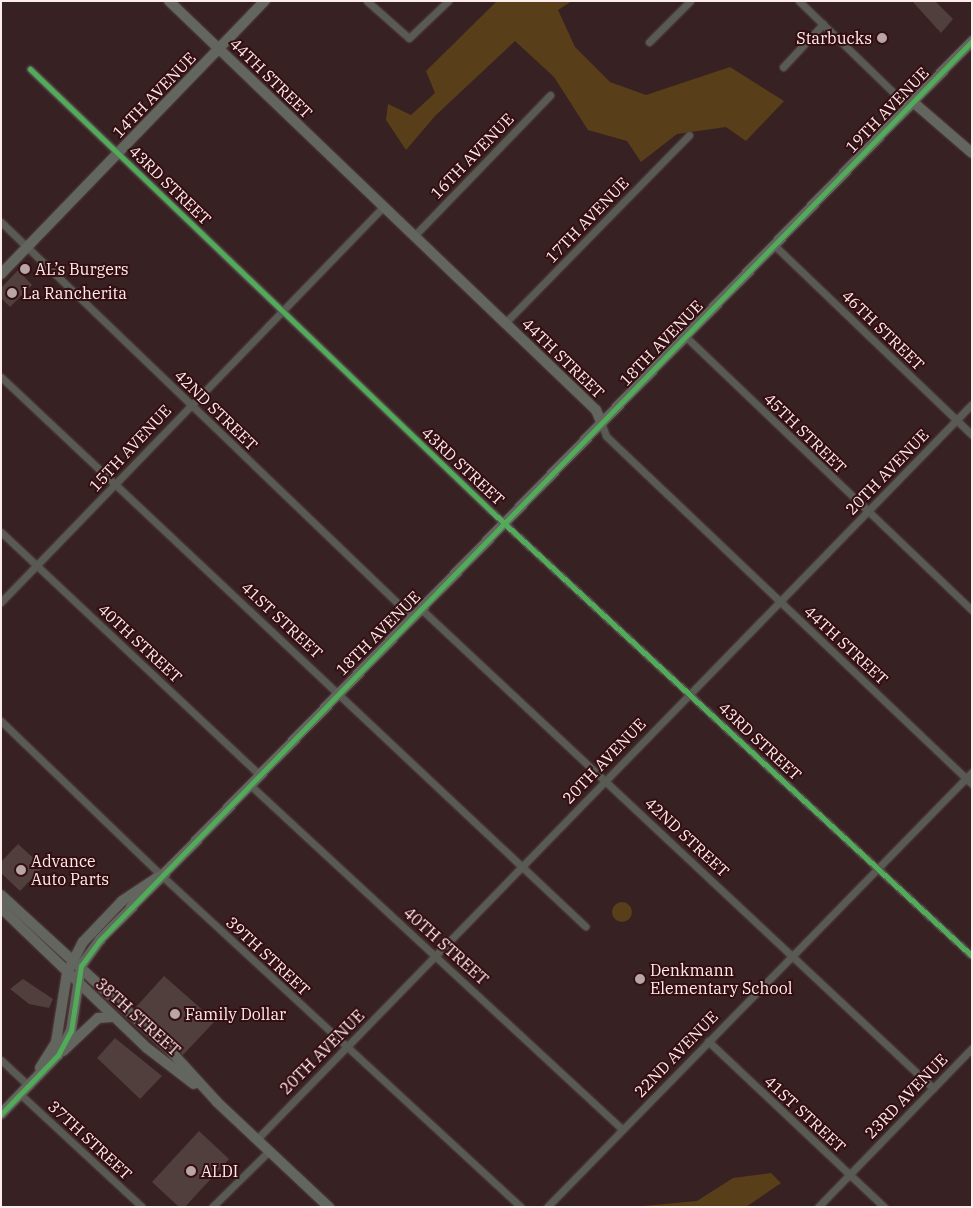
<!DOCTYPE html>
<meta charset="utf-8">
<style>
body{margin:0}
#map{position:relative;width:973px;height:1208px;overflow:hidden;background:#372123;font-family:"IBM Plex Serif",serif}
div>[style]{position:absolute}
.green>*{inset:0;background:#583f19}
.round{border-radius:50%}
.building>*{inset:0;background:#513f3d}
.roads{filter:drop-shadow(0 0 1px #513f41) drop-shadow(0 0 1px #513f41)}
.street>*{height:7px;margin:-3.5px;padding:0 3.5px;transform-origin:3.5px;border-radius:3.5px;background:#585a53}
.secondary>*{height:10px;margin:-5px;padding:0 5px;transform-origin:5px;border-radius:5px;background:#62665e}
.cycleway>*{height:5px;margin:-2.5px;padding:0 2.5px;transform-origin:2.5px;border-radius:2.5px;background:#51ab58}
.dots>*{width:14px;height:14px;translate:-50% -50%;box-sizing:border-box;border:2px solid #350e11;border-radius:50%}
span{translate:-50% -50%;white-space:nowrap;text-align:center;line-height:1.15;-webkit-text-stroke:4px #350e11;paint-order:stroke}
.poi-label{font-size:16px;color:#fdecec}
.right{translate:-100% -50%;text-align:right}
.left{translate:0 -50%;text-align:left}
.street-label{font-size:16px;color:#fdecec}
.frame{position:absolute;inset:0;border:2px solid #fdecec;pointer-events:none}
</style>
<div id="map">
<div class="green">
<i style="clip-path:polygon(497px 1px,572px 1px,558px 10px,575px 47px,610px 82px,646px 95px,730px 67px,784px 101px,746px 141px,726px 127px,677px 134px,641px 162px,627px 141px,588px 130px,554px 77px,515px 41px,435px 116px,406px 150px,386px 120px,388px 104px,411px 115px,435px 93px,426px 71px)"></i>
<i class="round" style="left:612px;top:902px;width:20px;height:20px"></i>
<i style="clip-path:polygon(771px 1173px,781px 1183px,746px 1207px,632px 1207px,697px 1201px,733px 1178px)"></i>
</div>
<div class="building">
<i style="clip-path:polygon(912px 1px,935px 1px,953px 19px,941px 33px)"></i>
<i style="clip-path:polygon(18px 270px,32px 285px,10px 307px,1px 298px,1px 288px)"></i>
<i style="clip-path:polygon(18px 844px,43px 867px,20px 891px,1px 873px,1px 862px)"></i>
<i style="clip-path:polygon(164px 976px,215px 1021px,183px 1055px,136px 1007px)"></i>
<i style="clip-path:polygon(23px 979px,53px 999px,49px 1008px,29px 1004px,10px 989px)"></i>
<i style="clip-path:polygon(115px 1038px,162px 1076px,140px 1099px,97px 1058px)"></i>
<i style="clip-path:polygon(199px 1131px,229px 1159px,185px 1207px,179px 1207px,152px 1182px)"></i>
</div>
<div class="roads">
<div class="street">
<i style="left:367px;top:1px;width:56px;rotate:41.4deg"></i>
<i style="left:409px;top:38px;width:54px;rotate:-43.5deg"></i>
<i style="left:799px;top:1px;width:139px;rotate:44.1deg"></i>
<i style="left:899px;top:98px;width:15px;rotate:16deg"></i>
<i style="left:649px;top:42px;width:58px;rotate:-45deg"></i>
<i style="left:783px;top:67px;width:59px;rotate:-47.1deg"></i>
<i style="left:30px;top:69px;width:639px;rotate:43.79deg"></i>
<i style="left:491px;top:511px;width:655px;rotate:42.77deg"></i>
<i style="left:1px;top:222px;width:570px;rotate:43.86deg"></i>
<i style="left:414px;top:236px;width:196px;rotate:-46deg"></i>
<i style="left:774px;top:245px;width:274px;rotate:43.8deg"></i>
<i style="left:505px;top:323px;width:263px;rotate:-45.6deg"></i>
<i style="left:685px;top:336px;width:397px;rotate:43.7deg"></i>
<i style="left:1px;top:377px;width:802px;rotate:43.23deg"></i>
<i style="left:601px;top:422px;width:15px;rotate:70deg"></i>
<i style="left:606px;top:436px;width:505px;rotate:43.56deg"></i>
<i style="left:1px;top:532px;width:354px;rotate:43.2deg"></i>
<i style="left:1px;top:602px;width:549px;rotate:-45.96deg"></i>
<i style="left:420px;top:608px;width:703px;rotate:43.1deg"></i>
<i style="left:1px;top:721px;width:222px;rotate:43.9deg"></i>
<i style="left:161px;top:875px;width:490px;rotate:42.7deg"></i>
<i style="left:249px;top:784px;width:508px;rotate:42.77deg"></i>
<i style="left:708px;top:1041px;width:242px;rotate:43.3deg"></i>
<i style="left:1px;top:1060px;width:38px;rotate:43deg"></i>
<i style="left:20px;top:1094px;width:166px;rotate:42.8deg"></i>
<i style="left:257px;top:1139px;width:1025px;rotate:-45.79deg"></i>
<i style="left:212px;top:1207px;width:80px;rotate:-44.5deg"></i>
<i style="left:547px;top:1207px;width:608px;rotate:-45.67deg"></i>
<i style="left:818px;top:1207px;width:221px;rotate:-45.9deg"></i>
</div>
<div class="secondary">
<i style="left:169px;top:1px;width:591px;rotate:43.77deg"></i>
<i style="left:596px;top:410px;width:13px;rotate:67deg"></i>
<i style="left:913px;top:102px;width:78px;rotate:40.8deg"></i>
<i style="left:1px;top:274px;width:380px;rotate:-46deg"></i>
<i style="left:1px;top:895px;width:225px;rotate:42.5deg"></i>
<i style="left:167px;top:1047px;width:74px;rotate:47.7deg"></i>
<i style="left:217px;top:1102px;width:154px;rotate:43.2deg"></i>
<i style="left:1px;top:908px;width:202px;rotate:43.8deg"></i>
<i style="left:147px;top:1048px;width:59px;rotate:37.5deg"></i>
<i style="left:63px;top:1051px;width:48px;rotate:-43.3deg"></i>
<i style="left:98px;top:1018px;width:16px;rotate:-4deg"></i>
<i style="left:40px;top:1068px;width:31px;rotate:-58deg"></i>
<i style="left:56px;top:1042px;width:70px;rotate:-80.9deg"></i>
<i style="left:67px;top:973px;width:35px;rotate:-63deg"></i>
<i style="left:83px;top:942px;width:57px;rotate:-46.4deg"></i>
<i style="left:122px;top:901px;width:43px;rotate:-33.7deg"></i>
<i style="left:1px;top:1114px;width:82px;rotate:-46deg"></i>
<i style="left:58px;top:1055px;width:27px;rotate:-62deg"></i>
<i style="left:71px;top:1031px;width:66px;rotate:-81.3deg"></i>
<i style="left:81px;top:966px;width:32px;rotate:-54deg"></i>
<i style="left:100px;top:940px;width:1252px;rotate:-45.87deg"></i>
</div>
</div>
<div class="cycleway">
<i style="left:30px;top:69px;width:639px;rotate:43.79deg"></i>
<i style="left:491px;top:511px;width:655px;rotate:42.77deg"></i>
<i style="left:1px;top:1114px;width:82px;rotate:-46deg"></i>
<i style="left:58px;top:1055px;width:27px;rotate:-62deg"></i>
<i style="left:71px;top:1031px;width:66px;rotate:-81.3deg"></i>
<i style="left:81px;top:966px;width:32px;rotate:-54deg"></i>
<i style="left:100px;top:940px;width:1252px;rotate:-45.87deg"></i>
</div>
<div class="dots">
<i style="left:882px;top:38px;background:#b8a5a6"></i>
<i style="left:25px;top:269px;background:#b8a5a6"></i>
<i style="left:12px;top:293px;background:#b8a5a6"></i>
<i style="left:21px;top:870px;background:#b8a5a6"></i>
<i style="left:640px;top:979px;background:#b8a5a6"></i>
<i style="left:175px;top:1014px;background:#b8a5a6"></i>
<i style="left:191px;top:1171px;background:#b8a5a6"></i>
</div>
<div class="poi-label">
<span class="right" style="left:872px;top:38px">Starbucks</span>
<span class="left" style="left:35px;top:269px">AL’s Burgers</span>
<span class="left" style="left:22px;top:293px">La Rancherita</span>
<span class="left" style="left:31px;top:870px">Advance<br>Auto Parts</span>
<span class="left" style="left:650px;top:979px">Denkmann<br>Elementary School</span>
<span class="left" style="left:185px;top:1014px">Family Dollar</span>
<span class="left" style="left:201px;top:1171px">ALDI</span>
</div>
<div class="street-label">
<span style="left:271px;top:78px;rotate:44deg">44TH STREET</span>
<span style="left:154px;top:95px;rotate:-46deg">14TH AVENUE</span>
<span style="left:887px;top:110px;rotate:-46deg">19TH AVENUE</span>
<span style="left:472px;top:156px;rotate:-46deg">16TH AVENUE</span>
<span style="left:170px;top:185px;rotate:44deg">43RD STREET</span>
<span style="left:587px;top:220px;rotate:-46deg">17TH AVENUE</span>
<span style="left:883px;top:330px;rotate:44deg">46TH STREET</span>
<span style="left:661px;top:343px;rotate:-46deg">18TH AVENUE</span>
<span style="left:563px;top:358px;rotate:44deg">44TH STREET</span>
<span style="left:216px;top:410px;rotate:44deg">42ND STREET</span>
<span style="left:805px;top:433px;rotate:44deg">45TH STREET</span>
<span style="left:130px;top:448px;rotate:-47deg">15TH AVENUE</span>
<span style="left:463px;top:466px;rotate:43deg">43RD STREET</span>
<span style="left:887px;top:472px;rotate:-46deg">20TH AVENUE</span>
<span style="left:282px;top:620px;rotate:43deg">41ST STREET</span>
<span style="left:378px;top:633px;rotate:-45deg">18TH AVENUE</span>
<span style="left:140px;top:643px;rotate:43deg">40TH STREET</span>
<span style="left:846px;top:645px;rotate:43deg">44TH STREET</span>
<span style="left:760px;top:741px;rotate:43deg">43RD STREET</span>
<span style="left:604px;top:761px;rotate:-46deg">20TH AVENUE</span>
<span style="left:687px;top:837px;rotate:43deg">42ND STREET</span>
<span style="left:446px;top:946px;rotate:42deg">40TH STREET</span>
<span style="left:268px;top:956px;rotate:43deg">39TH STREET</span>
<span style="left:138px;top:1017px;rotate:42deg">38TH STREET</span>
<span style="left:322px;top:1052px;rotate:-45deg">20TH AVENUE</span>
<span style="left:676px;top:1054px;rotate:-46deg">22ND AVENUE</span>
<span style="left:906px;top:1096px;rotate:-46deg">23RD AVENUE</span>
<span style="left:805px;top:1114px;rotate:43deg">41ST STREET</span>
<span style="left:90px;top:1140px;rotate:43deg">37TH STREET</span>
</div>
<div class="frame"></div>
</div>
